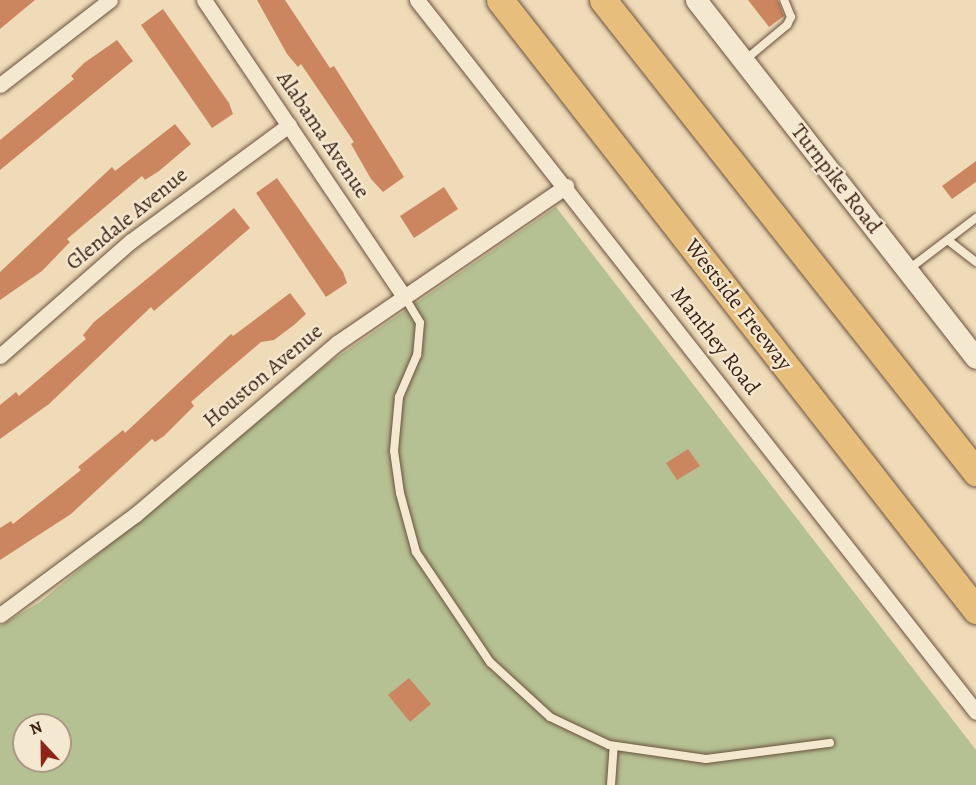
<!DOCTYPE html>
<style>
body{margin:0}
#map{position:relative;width:976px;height:785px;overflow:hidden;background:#efdbb8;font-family:Alegreya,serif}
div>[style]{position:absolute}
.green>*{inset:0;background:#b5c192}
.building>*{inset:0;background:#cc865f}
.roads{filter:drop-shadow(0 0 2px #6a513e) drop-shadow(0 0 2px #6a513e)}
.lane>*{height:8px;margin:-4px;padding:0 4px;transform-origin:4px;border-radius:4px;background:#f5e8d1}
.street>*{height:15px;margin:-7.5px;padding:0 7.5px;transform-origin:7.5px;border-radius:7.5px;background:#f5e8d1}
.secondary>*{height:21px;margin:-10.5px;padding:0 10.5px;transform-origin:10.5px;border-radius:10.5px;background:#f5e8d1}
.highway>*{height:27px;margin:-13.5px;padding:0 13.5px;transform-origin:13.5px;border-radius:13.5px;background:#e8be7c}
span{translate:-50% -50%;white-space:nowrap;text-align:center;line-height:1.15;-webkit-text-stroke:4.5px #f5e8d1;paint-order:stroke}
.street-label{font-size:22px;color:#3d2316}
.north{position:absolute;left:12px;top:713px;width:60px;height:60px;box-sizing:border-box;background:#f5e8d1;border:2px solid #ab9986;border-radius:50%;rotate:338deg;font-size:16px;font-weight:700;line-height:24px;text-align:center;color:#3d2316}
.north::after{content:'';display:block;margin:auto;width:21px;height:27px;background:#8f2418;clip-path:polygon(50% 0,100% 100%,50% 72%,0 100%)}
</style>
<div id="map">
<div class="green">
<i style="clip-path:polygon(evenodd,556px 207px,976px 750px,976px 785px,0 785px,0 626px,40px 602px,327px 364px,556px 207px,24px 725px,60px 725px,60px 761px,24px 761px,24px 725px)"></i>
</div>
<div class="building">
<i style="clip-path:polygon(0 0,35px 0,0 29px)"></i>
<i style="clip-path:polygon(257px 0,285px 0,330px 68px,334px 66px,404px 177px,383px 192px,371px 179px,351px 144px,354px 142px,301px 64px,298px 67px,287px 54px)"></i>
<i style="clip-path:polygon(748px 0,778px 0,784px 16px,769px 27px)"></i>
<i style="clip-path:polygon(163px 9px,229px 103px,233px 114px,212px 128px,141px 25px)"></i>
<i style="clip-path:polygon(117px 40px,133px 61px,0 170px,0 140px,74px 79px,71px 76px,84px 63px)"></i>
<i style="clip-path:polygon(175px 124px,191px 144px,159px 171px,145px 180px,142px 176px,67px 239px,70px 242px,42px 271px,0 300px,0 272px,112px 167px,115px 171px)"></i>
<i style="clip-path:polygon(976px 161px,976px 182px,952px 199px,942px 186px)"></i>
<i style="clip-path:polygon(277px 178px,343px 272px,347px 283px,326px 297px,256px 193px)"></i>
<i style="clip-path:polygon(444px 187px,458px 209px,414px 238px,400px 216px)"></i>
<i style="clip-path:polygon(234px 208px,250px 228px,154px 311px,151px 307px,49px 404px,0 439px,0 405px,16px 392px,19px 396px,86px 339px,83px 335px,94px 322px)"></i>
<i style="clip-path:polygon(290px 293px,306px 314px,294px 325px,274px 340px,261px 342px,214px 382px,191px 402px,194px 406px,164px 436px,155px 442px,152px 439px,71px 514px,0 560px,0 528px,11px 521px,13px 524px,81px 470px,78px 467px,123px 430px,125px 433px,231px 334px,233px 336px)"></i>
<i style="clip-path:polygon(688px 449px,700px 466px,677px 480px,666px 463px)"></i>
<i style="clip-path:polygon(409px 678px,431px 704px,410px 722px,388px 695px)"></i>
</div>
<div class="roads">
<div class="lane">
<i style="left:745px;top:60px;width:55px;rotate:-39.8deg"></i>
<i style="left:787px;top:25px;width:9px;rotate:-63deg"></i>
<i style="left:791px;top:17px;width:18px;rotate:-112deg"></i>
<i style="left:949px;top:241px;width:34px;rotate:38deg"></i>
<i style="left:909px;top:269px;width:84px;rotate:-37.3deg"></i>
<i style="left:404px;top:296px;width:31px;rotate:59deg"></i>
<i style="left:420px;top:323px;width:32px;rotate:95deg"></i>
<i style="left:417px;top:355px;width:46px;rotate:113.2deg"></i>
<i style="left:399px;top:397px;width:54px;rotate:95.3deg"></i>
<i style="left:394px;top:451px;width:42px;rotate:81.9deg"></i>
<i style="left:400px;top:493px;width:61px;rotate:74.8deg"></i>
<i style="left:416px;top:552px;width:133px;rotate:56.1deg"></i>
<i style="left:490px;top:662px;width:81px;rotate:42.5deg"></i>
<i style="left:550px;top:717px;width:65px;rotate:25.4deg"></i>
<i style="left:609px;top:745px;width:98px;rotate:8.2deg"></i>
<i style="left:706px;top:759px;width:125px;rotate:-7.4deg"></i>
<i style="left:611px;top:785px;width:39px;rotate:-86deg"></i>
</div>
<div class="street">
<i style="left:204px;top:0;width:357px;rotate:56deg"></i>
<i style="left:417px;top:0;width:905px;rotate:51.86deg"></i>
<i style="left:0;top:85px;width:139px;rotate:-37.7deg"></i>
<i style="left:0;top:356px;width:174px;rotate:-41.3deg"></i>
<i style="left:131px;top:241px;width:196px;rotate:-36.3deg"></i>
<i style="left:0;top:615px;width:169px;rotate:-36.6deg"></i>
<i style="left:136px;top:514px;width:264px;rotate:-40.4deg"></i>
<i style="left:337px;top:343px;width:278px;rotate:-34.4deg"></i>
</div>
<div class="secondary">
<i style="left:696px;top:0;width:454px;rotate:52deg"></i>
</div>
<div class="highway">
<i style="left:500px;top:0;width:774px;rotate:52.03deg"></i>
<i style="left:603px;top:0;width:602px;rotate:51.68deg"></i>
</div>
</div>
<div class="street-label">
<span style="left:323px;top:135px;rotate:56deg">Alabama Avenue</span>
<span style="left:836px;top:179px;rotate:52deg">Turnpike Road</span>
<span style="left:127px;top:219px;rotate:-39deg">Glendale Avenue</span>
<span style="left:738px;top:305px;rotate:52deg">Westside Freeway</span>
<span style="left:715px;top:341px;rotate:52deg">Manthey Road</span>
<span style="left:263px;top:376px;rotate:-40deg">Houston Avenue</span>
</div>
<div class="north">N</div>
</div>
